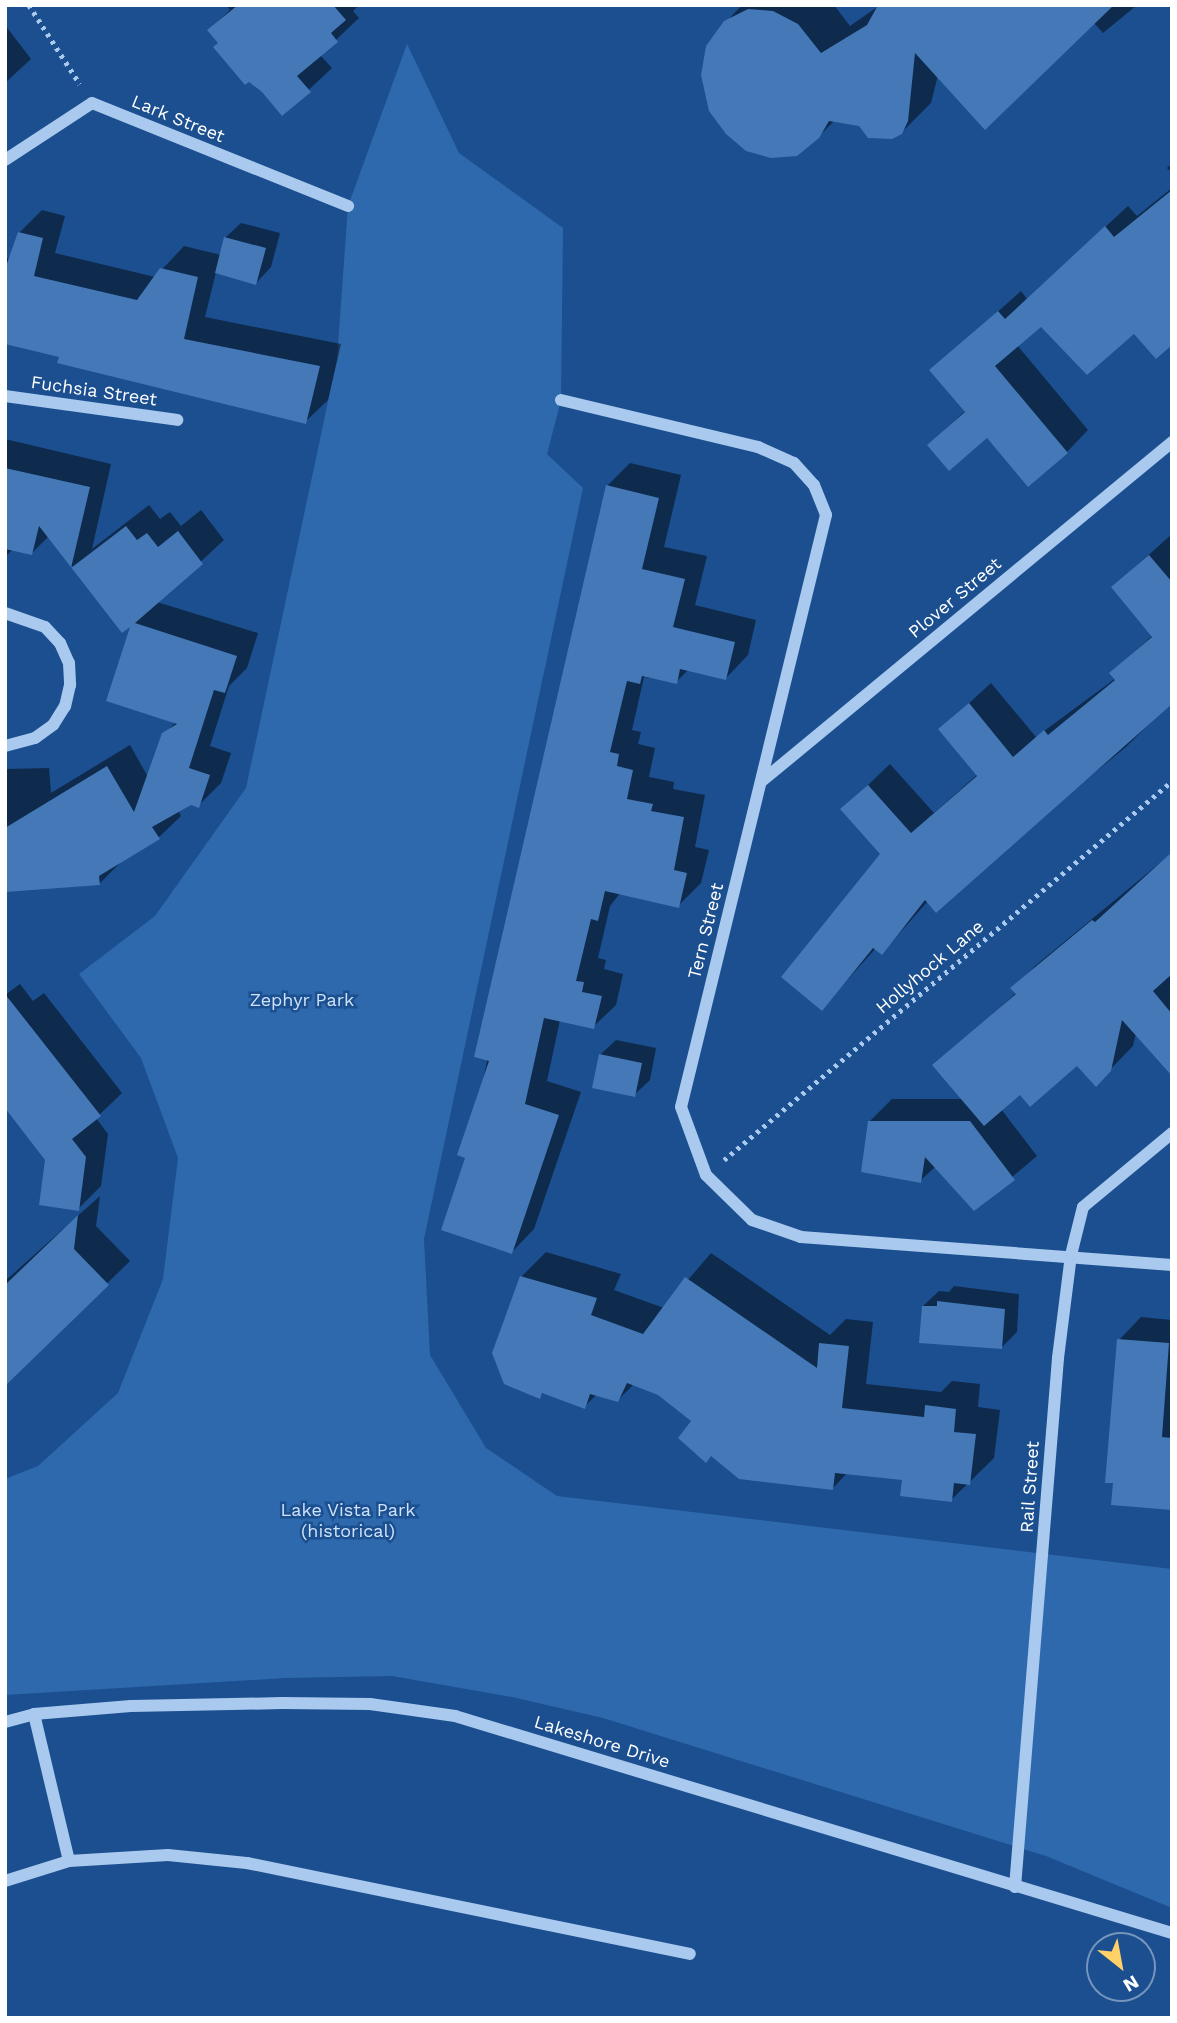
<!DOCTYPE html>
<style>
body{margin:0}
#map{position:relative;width:1177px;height:2023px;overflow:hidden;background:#1b4f8f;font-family:"Work Sans",sans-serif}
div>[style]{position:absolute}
.green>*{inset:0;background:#2e69ad}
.shadow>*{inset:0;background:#0007}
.building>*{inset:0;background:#4478b7}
.path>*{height:4.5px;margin-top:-2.25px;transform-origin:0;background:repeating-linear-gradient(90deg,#a9c9ee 0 3.5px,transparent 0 8.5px)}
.minor>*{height:12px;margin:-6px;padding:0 6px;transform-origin:6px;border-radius:6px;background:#a9c9ee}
span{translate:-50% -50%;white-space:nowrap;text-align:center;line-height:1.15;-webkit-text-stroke:5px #1b4f8f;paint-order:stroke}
.street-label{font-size:18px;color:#fff}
.park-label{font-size:18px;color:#cfe3fa}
.frame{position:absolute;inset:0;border:7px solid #fff;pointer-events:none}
.north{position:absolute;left:1086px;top:1932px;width:70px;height:70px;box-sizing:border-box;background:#1b4f8f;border:2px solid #7695bc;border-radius:50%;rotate:149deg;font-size:19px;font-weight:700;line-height:28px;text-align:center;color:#fff}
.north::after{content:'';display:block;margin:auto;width:24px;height:32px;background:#ffd166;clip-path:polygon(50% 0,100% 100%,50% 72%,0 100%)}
</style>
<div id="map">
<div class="green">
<i style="clip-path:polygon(407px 44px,459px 153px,563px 228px,561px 400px,547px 454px,583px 488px,424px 1239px,430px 1355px,486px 1448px,557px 1496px,1172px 1569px,1172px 1908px,1046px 1856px,603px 1718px,512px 1697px,392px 1676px,286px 1678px,5px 1695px,5px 1479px,38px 1466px,118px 1393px,163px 1279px,178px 1158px,141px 1058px,79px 974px,155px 916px,246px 788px,337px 359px,348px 206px)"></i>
</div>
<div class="shadow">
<i style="clip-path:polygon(226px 5px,359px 5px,353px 11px,359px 18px,320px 55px,332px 68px,283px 114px,209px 30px,230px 10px)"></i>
<i style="clip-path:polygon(742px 5px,834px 5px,850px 26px,880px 5px,1137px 5px,1103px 33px,1094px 23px,938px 75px,931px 103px,901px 133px,835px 120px,818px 137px,726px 22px)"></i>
<i style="clip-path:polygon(5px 25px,31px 59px,5px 83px)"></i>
<i style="clip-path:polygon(1172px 163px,1172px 173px,1167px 168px)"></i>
<i style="clip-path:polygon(1172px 188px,1172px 254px,1041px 325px,1017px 345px,1088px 430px,1067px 452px,987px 436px,929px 445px,966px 410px,932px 370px,1021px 291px,1027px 299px,1128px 206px,1137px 216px)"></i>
<i style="clip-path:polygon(42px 210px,65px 216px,55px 253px,155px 277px,184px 246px,221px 255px,225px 238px,241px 223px,280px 233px,271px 267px,256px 283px,216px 272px,205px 317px,341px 344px,328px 400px,305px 422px,5px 342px,5px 258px,13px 259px,19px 233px)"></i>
<i style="clip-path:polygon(5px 439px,111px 464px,92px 549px,149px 505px,160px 519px,170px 512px,181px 526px,201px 510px,224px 540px,157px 602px,258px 633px,247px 668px,229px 686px,210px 746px,231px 753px,221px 783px,198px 806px,191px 803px,178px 810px,181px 816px,158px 838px,122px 861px,100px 883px,5px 891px,5px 769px,49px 768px,51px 793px,130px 745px,148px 777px,164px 734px,176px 722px,133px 622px,122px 631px,49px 536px,32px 553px,12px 550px,5px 557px)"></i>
<i style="clip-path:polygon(630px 463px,681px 475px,664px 547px,707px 556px,695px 605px,756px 620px,748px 655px,726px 678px,689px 669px,676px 682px,644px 677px,632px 730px,641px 732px,638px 744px,655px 748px,649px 777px,674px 782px,673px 789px,705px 795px,695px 847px,709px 850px,701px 883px,678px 906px,621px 892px,610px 906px,598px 958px,606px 960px,604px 969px,623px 974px,616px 1005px,593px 1027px,560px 1020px,547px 1081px,581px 1092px,534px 1229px,512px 1252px,467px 1157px,607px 486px)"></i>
<i style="clip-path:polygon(1172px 534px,1172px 701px,1126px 747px,1007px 844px,928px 901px,882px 953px,876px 948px,822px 1008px,883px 854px,843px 809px,890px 764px,934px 813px,978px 774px,941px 729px,991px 683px,1036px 737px,1116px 678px,1111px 673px,1153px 635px,1113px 587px)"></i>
<i style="clip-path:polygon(1172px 853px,1172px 1048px,1136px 1033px,1133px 1046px,1096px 1084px,1078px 1063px,1020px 1092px,1001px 1109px,1037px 1156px,974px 1209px,936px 1166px,920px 1181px,869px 1122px,892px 1099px,963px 1099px,935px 1066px,1016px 993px,1013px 989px,1035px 966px)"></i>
<i style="clip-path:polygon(20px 984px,33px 1001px,44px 993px,122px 1093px,96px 1118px,108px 1134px,101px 1186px,78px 1209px,47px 1159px,5px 995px)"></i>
<i style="clip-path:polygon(616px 1040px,656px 1048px,650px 1080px,634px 1095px,600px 1055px)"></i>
<i style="clip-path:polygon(100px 1196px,96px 1226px,130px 1261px,5px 1383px,5px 1281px)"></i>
<i style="clip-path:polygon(546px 1252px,621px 1274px,614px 1290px,664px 1308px,711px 1253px,830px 1335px,846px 1319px,873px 1322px,866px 1384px,941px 1392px,952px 1381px,980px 1384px,978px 1407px,1000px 1410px,994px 1458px,951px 1500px,904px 1479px,848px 1472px,833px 1488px,693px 1421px,659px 1394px,634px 1384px,618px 1400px,597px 1394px,584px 1407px,544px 1392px,539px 1397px,505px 1383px,494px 1353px,521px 1277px)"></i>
<i style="clip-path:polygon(954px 1286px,1019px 1294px,1017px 1332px,1002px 1347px,923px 1306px,939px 1291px,949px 1292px)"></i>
<i style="clip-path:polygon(1141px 1317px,1172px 1320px,1172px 1508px,1119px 1340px)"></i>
</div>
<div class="building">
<i style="clip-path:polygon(238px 5px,333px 5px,346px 20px,331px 33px,338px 42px,297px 76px,311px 92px,282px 116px,262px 92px,249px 82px,245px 85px,213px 47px,218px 43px,207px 30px)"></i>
<i style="clip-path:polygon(878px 5px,1114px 5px,985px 130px,915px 53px,908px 121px,902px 134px,892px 139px,868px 138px,859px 126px,829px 121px,819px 138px,797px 156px,771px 158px,746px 151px,726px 134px,709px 111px,701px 75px,706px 46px,724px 21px,748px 9px,773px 11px,798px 24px,821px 53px,867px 25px)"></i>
<i style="clip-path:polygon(1172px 190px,1172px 345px,1156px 359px,1134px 334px,1087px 375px,1041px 327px,995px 366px,1068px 453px,1028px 487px,987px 438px,949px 471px,927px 445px,965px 412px,929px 370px,998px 311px,1005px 319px,1105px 226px,1114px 237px)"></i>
<i style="clip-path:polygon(18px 232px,43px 238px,34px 276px,137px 300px,160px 268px,198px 277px,184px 339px,320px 366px,306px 424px,57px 363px,59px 357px,5px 344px,5px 269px)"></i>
<i style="clip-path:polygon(224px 237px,266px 248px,256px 285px,215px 273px)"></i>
<i style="clip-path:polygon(5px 468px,90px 487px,71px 568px,126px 526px,137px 540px,147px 533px,158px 547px,178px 531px,203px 564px,135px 623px,237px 656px,225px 693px,214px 690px,189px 768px,210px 775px,199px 808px,191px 805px,152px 827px,160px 839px,99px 876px,100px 885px,5px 892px,5px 828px,107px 766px,134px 812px,162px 733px,177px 724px,106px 701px,130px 627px,122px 633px,39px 526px,32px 555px,5px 549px)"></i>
<i style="clip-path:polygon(606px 485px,659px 498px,642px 569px,685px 579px,673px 627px,735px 642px,726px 680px,680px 669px,677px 684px,642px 676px,640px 684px,627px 681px,610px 752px,619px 754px,617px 766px,633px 770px,627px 799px,653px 804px,651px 811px,684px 817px,674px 870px,687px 873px,679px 908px,605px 891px,598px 921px,591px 919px,576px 981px,584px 982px,582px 992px,602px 996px,594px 1029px,544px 1018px,525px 1104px,559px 1115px,512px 1254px,441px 1230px,465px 1158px,457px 1155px,489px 1061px,474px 1057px)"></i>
<i style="clip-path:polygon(1149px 555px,1172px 582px,1172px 704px,936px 913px,925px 900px,882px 955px,873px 948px,822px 1011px,781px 977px,880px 854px,840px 809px,868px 785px,911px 833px,977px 776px,938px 729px,969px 703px,1013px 757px,1044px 730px,1048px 735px,1115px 680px,1109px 673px,1152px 637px,1111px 587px)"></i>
<i style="clip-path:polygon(1172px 852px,1172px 974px,1153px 991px,1172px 1014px,1172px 1076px,1122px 1020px,1111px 1071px,1096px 1087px,1077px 1066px,1030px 1107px,1020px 1095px,984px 1126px,932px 1065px,1016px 994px,1010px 988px,1092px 920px,1095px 922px)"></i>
<i style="clip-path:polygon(5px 994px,101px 1116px,72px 1139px,86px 1157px,79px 1211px,39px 1205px,45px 1160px,5px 1108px)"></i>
<i style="clip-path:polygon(599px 1054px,642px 1063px,635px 1097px,592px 1088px)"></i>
<i style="clip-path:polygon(868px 1121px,970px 1121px,1015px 1180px,974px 1211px,925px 1157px,921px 1183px,861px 1172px)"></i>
<i style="clip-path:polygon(78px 1215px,74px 1249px,109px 1285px,5px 1386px,5px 1285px)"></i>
<i style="clip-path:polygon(520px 1276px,597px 1298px,591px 1315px,643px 1334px,685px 1277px,817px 1368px,819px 1343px,849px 1346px,842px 1408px,924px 1417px,925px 1405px,956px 1409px,954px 1432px,976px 1434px,970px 1485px,954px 1483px,952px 1502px,900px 1496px,902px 1480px,835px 1473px,833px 1490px,739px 1479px,711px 1456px,706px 1463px,678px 1438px,691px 1421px,658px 1395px,627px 1383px,618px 1402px,590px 1394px,585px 1409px,542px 1393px,540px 1399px,504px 1384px,492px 1353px)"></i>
<i style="clip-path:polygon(937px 1301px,1005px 1309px,1002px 1349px,919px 1343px,922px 1306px,937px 1306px)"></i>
<i style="clip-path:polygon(1117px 1339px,1169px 1343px,1162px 1437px,1172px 1438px,1172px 1510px,1111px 1505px,1113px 1483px,1105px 1483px)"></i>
</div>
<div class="path">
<i style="left:29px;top:5px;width:94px;rotate:57.2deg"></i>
<i style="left:724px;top:1160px;width:587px;rotate:-40.23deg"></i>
</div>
<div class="minor">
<i style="left:5px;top:160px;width:104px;rotate:-33.2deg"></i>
<i style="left:92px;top:103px;width:276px;rotate:21.9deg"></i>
<i style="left:5px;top:396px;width:174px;rotate:7.9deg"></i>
<i style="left:561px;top:400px;width:203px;rotate:13.4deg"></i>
<i style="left:758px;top:447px;width:39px;rotate:24deg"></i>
<i style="left:794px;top:463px;width:30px;rotate:48deg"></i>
<i style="left:814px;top:485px;width:32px;rotate:68deg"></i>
<i style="left:826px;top:515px;width:609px;rotate:103.76deg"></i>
<i style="left:681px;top:1107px;width:72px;rotate:69.8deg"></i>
<i style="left:706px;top:1175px;width:64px;rotate:44.4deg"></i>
<i style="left:752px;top:1220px;width:52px;rotate:19.1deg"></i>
<i style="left:801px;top:1237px;width:372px;rotate:4.3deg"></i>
<i style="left:5px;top:613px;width:42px;rotate:19.3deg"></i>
<i style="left:45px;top:627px;width:22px;rotate:47deg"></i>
<i style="left:60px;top:643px;width:22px;rotate:66deg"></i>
<i style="left:69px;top:663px;width:22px;rotate:87deg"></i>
<i style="left:70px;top:685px;width:22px;rotate:103deg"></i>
<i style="left:65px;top:706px;width:22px;rotate:122deg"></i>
<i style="left:53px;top:725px;width:22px;rotate:144deg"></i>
<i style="left:35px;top:738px;width:31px;rotate:165deg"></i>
<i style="left:762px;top:781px;width:532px;rotate:-39.58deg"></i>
<i style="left:34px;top:1714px;width:151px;rotate:76.6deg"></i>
<i style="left:5px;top:1722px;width:30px;rotate:-15deg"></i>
<i style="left:34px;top:1714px;width:97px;rotate:-4.7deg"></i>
<i style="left:131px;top:1706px;width:151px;rotate:-1.1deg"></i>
<i style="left:282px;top:1703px;width:88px;rotate:0.7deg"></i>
<i style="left:370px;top:1704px;width:86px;rotate:8deg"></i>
<i style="left:455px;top:1716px;width:749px;rotate:16.84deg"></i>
<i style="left:5px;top:1881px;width:67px;rotate:-17.4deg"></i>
<i style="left:69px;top:1861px;width:99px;rotate:-3.5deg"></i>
<i style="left:168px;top:1855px;width:79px;rotate:5.8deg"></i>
<i style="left:247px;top:1863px;width:452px;rotate:11.6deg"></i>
<i style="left:1015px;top:1887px;width:531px;rotate:-85.35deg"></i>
<i style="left:1058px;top:1358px;width:104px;rotate:-82.8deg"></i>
<i style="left:1071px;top:1255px;width:49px;rotate:-76deg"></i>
<i style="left:1083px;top:1207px;width:116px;rotate:-39.7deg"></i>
</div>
<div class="street-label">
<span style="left:178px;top:119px;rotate:22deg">Lark Street</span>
<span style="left:94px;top:391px;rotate:8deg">Fuchsia Street</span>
<span style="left:955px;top:598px;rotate:-40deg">Plover Street</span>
<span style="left:706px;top:931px;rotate:-76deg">Tern Street</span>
<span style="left:930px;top:967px;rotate:-40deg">Hollyhock Lane</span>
<span style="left:1030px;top:1487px;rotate:-86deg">Rail Street</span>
<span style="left:602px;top:1742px;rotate:17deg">Lakeshore Drive</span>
</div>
<div class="park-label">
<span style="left:302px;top:1000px">Zephyr Park</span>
<span style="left:348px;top:1521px">Lake Vista Park<br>(historical)</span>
</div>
<div class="frame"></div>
<div class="north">N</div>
</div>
